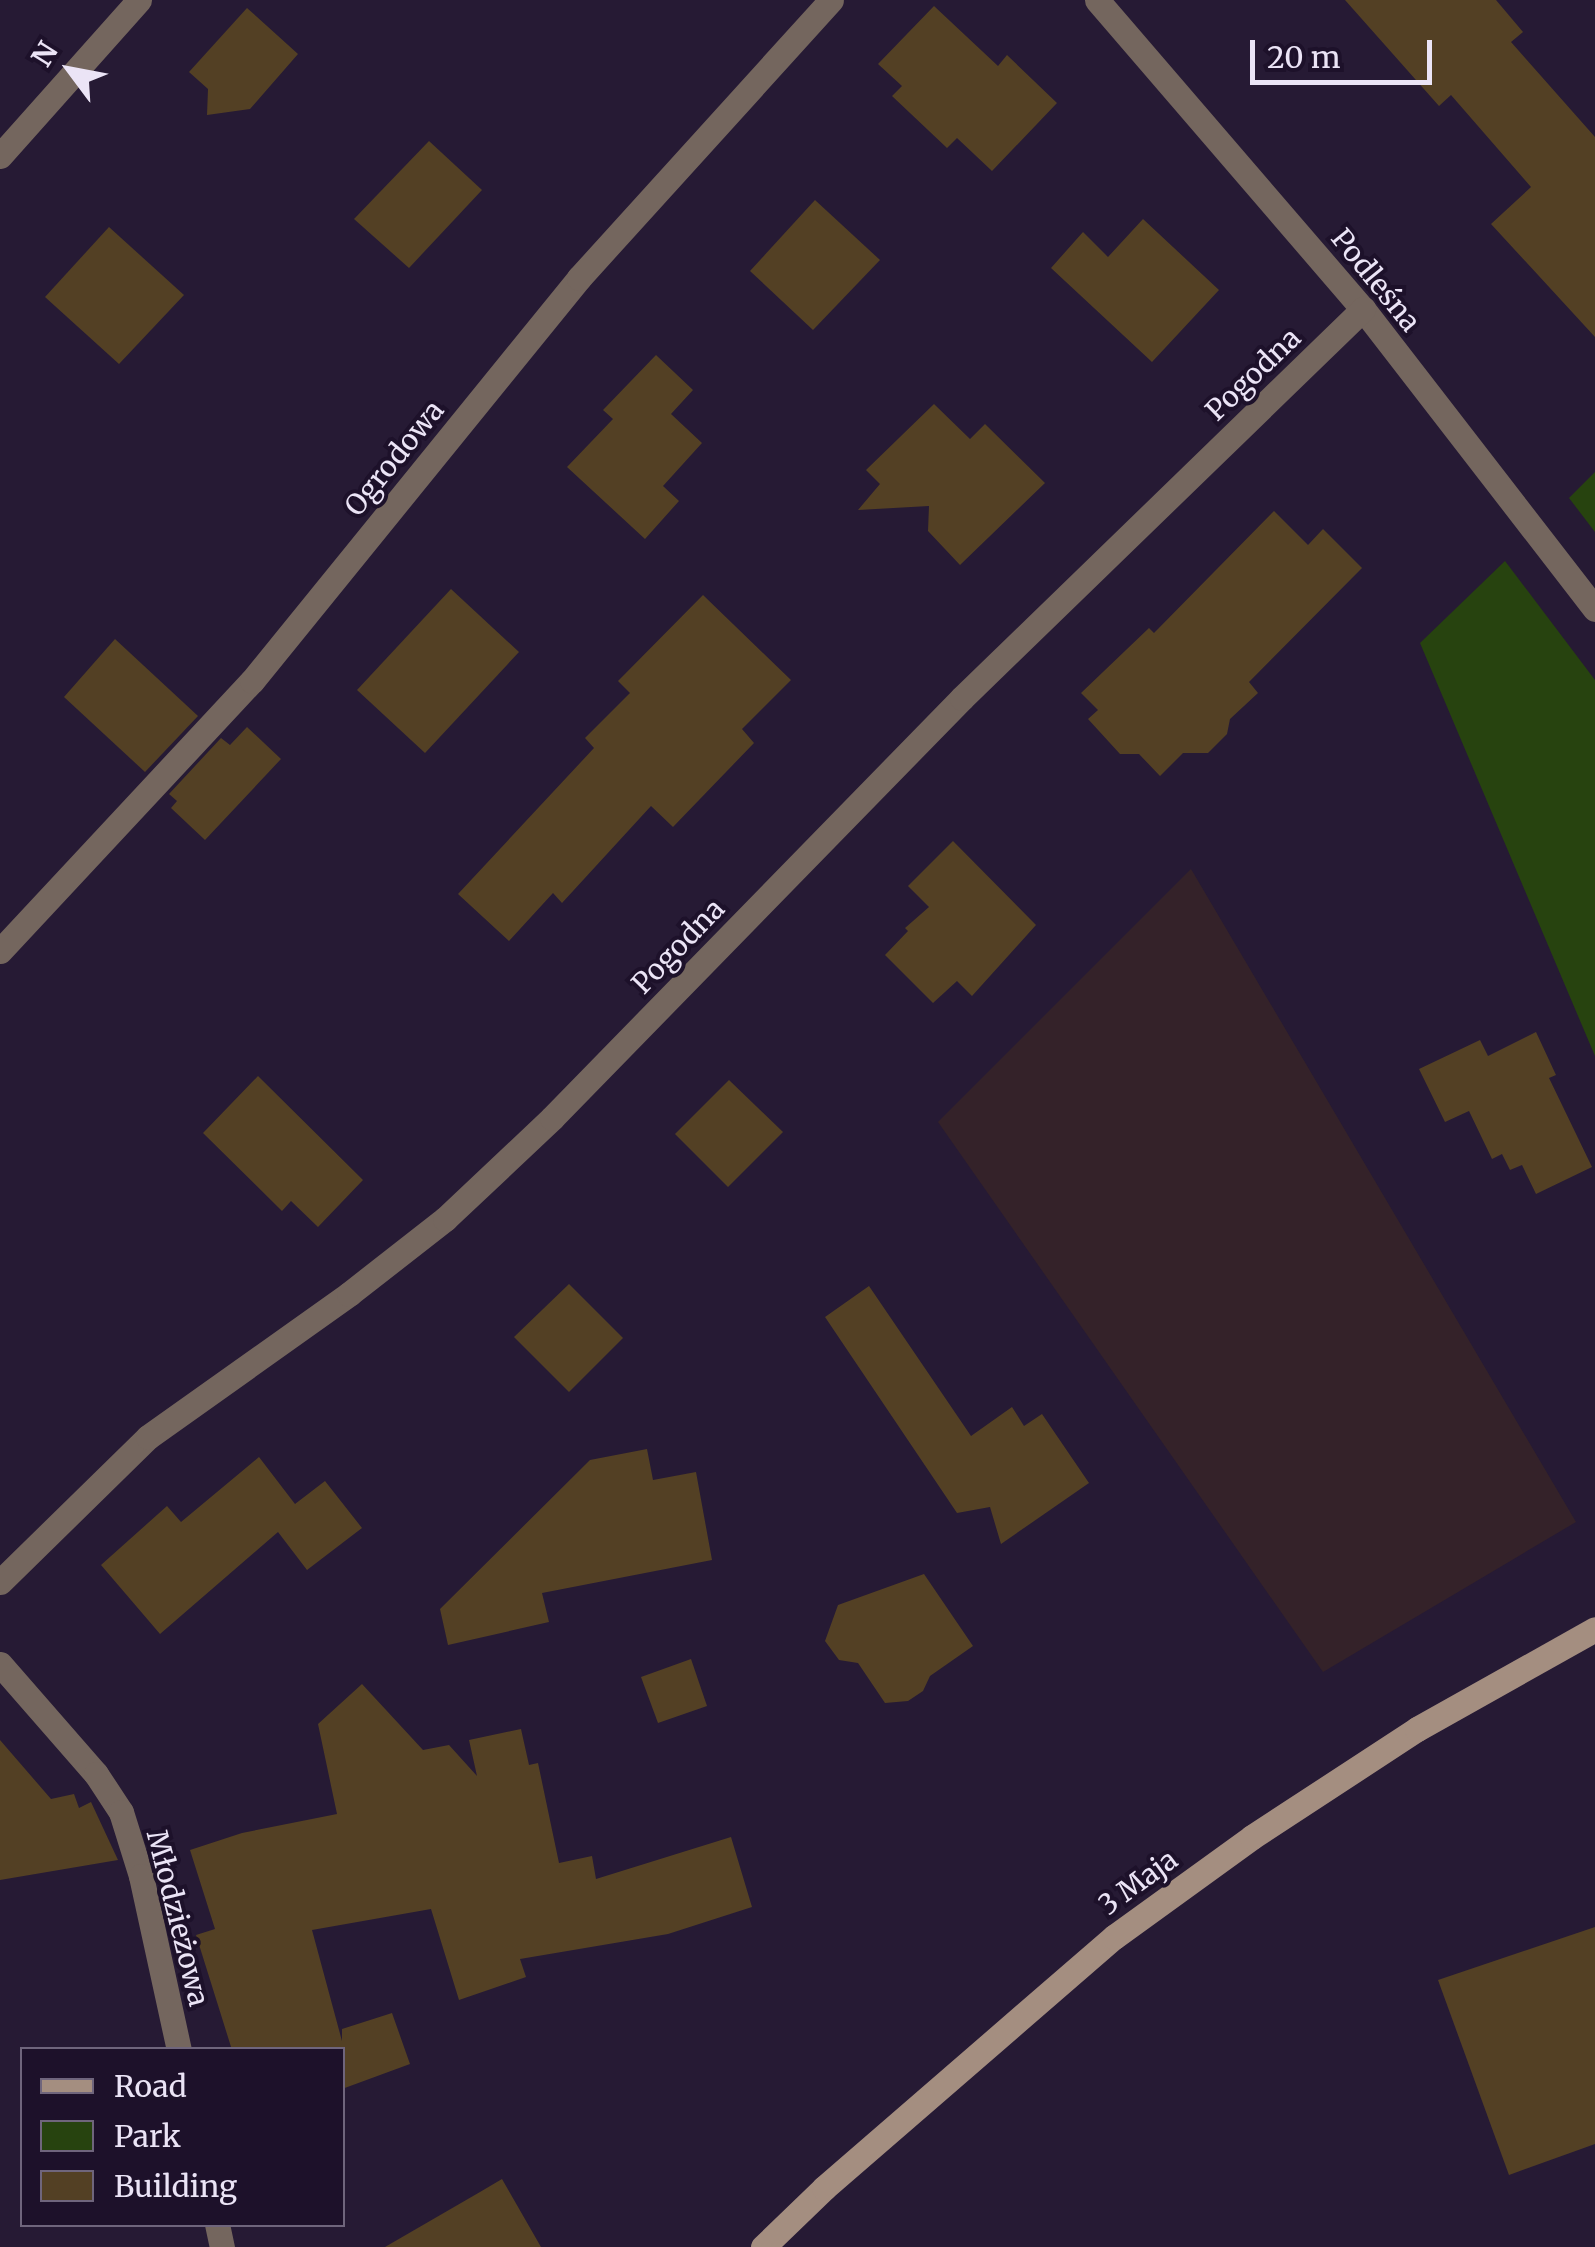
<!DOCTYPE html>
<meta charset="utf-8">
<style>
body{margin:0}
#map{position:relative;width:1595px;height:2247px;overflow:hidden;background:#261a34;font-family:Merriweather,serif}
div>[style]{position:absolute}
.industrial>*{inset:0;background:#342229}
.green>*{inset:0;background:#27430f}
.building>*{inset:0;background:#534024}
.lane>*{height:25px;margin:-12.5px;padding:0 12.5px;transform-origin:12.5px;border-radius:12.5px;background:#74665e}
.street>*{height:25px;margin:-12.5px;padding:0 12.5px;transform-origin:12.5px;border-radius:12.5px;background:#74665e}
.secondary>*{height:25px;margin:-12.5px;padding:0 12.5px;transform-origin:12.5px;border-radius:12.5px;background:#a48e80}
span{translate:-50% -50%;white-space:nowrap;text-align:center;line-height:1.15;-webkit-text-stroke:8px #1d112a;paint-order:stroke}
.street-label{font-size:28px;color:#ebe4f6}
.legend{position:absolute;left:20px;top:2047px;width:325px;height:180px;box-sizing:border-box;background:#1d112a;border:2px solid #6f657c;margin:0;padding:12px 18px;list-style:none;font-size:30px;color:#ebe4f6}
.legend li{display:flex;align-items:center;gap:20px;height:50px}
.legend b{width:50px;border:2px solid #6f657c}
.north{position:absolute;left:20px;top:20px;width:100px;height:100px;-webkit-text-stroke:8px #1d112a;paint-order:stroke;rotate:302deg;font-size:28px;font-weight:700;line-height:40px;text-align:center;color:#ebe4f6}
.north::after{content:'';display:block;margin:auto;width:35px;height:45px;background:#ebe4f6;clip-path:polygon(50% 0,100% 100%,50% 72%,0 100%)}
.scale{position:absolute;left:1250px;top:40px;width:182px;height:45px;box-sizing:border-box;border:5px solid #ebe4f6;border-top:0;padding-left:12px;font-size:30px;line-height:35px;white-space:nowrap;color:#ebe4f6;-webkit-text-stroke:8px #1d112a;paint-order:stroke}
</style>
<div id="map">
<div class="industrial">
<i style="clip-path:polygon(1191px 869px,1576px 1522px,1323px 1672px,938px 1122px)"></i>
</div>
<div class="green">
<i style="clip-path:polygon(1595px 472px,1595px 532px,1569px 498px)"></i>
<i style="clip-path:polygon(1505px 561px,1595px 680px,1595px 1056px,1420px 643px)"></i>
</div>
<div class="building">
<i style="clip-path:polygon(1345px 0,1496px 0,1523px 32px,1511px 42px,1595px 137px,1595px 337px,1491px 224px,1531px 187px,1451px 95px,1439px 106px)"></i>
<i style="clip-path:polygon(934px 6px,998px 66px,1007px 55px,1057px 103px,992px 171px,957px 138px,947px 148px,892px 96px,902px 86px,878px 64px)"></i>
<i style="clip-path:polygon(247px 8px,298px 54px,250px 109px,207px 115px,208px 89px,189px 72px)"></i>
<i style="clip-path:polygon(429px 141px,482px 190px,409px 268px,354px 219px)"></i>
<i style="clip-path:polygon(815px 200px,880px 260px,813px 330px,750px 271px)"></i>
<i style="clip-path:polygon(1143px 219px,1219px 290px,1152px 362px,1051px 268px,1083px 232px,1108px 257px)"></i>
<i style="clip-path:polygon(109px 227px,184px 295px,119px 364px,45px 297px)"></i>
<i style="clip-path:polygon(656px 355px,693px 390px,671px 414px,702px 443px,663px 486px,679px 501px,645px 539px,567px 467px,613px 419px,603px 410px)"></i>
<i style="clip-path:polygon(934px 404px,970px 439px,985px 424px,1045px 483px,960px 565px,928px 531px,929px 506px,858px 510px,880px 484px,866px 470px)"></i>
<i style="clip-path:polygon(1274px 511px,1308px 545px,1323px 529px,1362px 568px,1249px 682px,1258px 693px,1230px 719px,1227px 734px,1208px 753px,1183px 753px,1160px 776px,1139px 754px,1120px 754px,1088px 719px,1098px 710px,1081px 693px,1149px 628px,1154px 633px)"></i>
<i style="clip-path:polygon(451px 589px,519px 652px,425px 753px,357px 690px)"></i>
<i style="clip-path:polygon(703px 595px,791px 680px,742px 729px,754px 743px,673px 827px,651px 806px,562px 903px,553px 893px,509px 941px,458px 894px,594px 748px,585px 738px,630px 693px,618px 681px)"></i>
<i style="clip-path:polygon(115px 639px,198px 716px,145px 772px,64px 697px)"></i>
<i style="clip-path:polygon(247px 727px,281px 759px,205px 840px,171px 808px,177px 801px,169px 794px,221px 738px,230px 745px)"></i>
<i style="clip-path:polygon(953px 841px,1036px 925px,972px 996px,957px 981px,933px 1003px,885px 955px,908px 931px,905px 928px,929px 907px,908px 886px)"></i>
<i style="clip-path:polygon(1536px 1032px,1556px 1075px,1549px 1078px,1592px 1167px,1536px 1194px,1522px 1165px,1510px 1170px,1502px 1154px,1492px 1159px,1469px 1111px,1445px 1122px,1419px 1069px,1480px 1040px,1488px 1056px)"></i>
<i style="clip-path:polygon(258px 1076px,363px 1180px,318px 1227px,291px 1201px,282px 1211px,203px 1133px)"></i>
<i style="clip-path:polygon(729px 1080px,783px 1132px,728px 1187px,675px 1134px)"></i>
<i style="clip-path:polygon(569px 1284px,623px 1338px,569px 1392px,514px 1337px)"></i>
<i style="clip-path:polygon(869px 1286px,971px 1436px,1012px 1407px,1024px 1426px,1042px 1414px,1089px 1483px,1001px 1544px,990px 1507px,957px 1513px,825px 1317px)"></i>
<i style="clip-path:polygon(647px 1449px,653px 1480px,696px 1472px,712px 1560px,542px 1593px,549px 1622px,448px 1645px,440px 1609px,590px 1460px)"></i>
<i style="clip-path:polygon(259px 1457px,295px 1504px,325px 1481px,362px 1528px,307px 1570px,278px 1532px,160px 1634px,101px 1565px,167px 1506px,181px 1522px)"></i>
<i style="clip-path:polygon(924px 1574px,973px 1646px,930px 1676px,923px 1691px,908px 1701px,885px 1703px,858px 1663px,839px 1660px,825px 1641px,838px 1605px)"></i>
<i style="clip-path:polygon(691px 1659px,707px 1706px,658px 1723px,641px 1677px)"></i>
<i style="clip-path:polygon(362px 1684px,423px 1750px,449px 1745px,477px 1776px,469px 1740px,521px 1729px,529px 1765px,538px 1763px,559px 1863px,592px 1856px,596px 1879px,731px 1837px,752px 1907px,668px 1934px,520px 1959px,526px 1977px,459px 2000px,431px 1909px,312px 1930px,342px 2041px,342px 2029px,392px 2013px,410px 2064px,342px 2089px,342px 2050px,232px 2050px,196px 1935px,215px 1929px,190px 1850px,242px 1833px,337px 1814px,318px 1724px)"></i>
<i style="clip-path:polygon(0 1740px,51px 1799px,74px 1794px,79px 1808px,91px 1802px,118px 1860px,0 1880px)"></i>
<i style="clip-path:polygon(1595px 1927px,1595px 2144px,1509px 2175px,1438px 1980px)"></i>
<i style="clip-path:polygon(502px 2179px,541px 2247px,385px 2247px,480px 2192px)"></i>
</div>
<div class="lane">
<i style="left:0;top:1664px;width:146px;rotate:48.9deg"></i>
<i style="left:96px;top:1774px;width:45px;rotate:56.7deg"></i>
<i style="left:121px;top:1812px;width:67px;rotate:72.6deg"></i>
<i style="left:141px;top:1876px;width:178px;rotate:77.7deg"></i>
<i style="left:217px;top:2224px;width:24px;rotate:78deg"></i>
</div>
<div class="street">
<i style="left:1097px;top:0;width:408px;rotate:49.3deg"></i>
<i style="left:1363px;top:309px;width:379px;rotate:52.3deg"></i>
<i style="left:0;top:156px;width:209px;rotate:-48.3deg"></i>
<i style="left:0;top:951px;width:369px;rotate:-47deg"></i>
<i style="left:252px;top:681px;width:519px;rotate:-50.94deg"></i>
<i style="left:579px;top:278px;width:375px;rotate:-47.8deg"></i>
<i style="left:0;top:1582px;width:207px;rotate:-44.4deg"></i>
<i style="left:148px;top:1437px;width:247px;rotate:-35.4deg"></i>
<i style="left:349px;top:1294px;width:122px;rotate:-38deg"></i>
<i style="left:445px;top:1219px;width:147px;rotate:-43.3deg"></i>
<i style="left:552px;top:1118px;width:587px;rotate:-45.69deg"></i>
<i style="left:962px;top:698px;width:559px;rotate:-44.13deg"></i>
</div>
<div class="secondary">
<i style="left:763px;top:2247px;width:85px;rotate:-44deg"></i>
<i style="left:824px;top:2188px;width:384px;rotate:-40.9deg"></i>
<i style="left:1114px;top:1937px;width:170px;rotate:-35.9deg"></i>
<i style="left:1252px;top:1837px;width:197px;rotate:-33.2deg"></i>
<i style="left:1417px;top:1729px;width:204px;rotate:-29.3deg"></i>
</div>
<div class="street-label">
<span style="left:1376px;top:280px;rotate:51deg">Podleśna</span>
<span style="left:1253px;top:374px;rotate:-44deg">Pogodna</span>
<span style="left:394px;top:458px;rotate:-51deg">Ogrodowa</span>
<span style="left:678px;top:946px;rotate:-46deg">Pogodna</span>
<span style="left:1138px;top:1882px;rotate:-36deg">3 Maja</span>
<span style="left:178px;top:1918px;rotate:76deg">Młodzieżowa</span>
</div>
<ul class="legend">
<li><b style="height:12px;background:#a48e80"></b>Road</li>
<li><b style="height:28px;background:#27430f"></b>Park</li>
<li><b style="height:28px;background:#534024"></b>Building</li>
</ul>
<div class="north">N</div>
<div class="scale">20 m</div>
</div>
